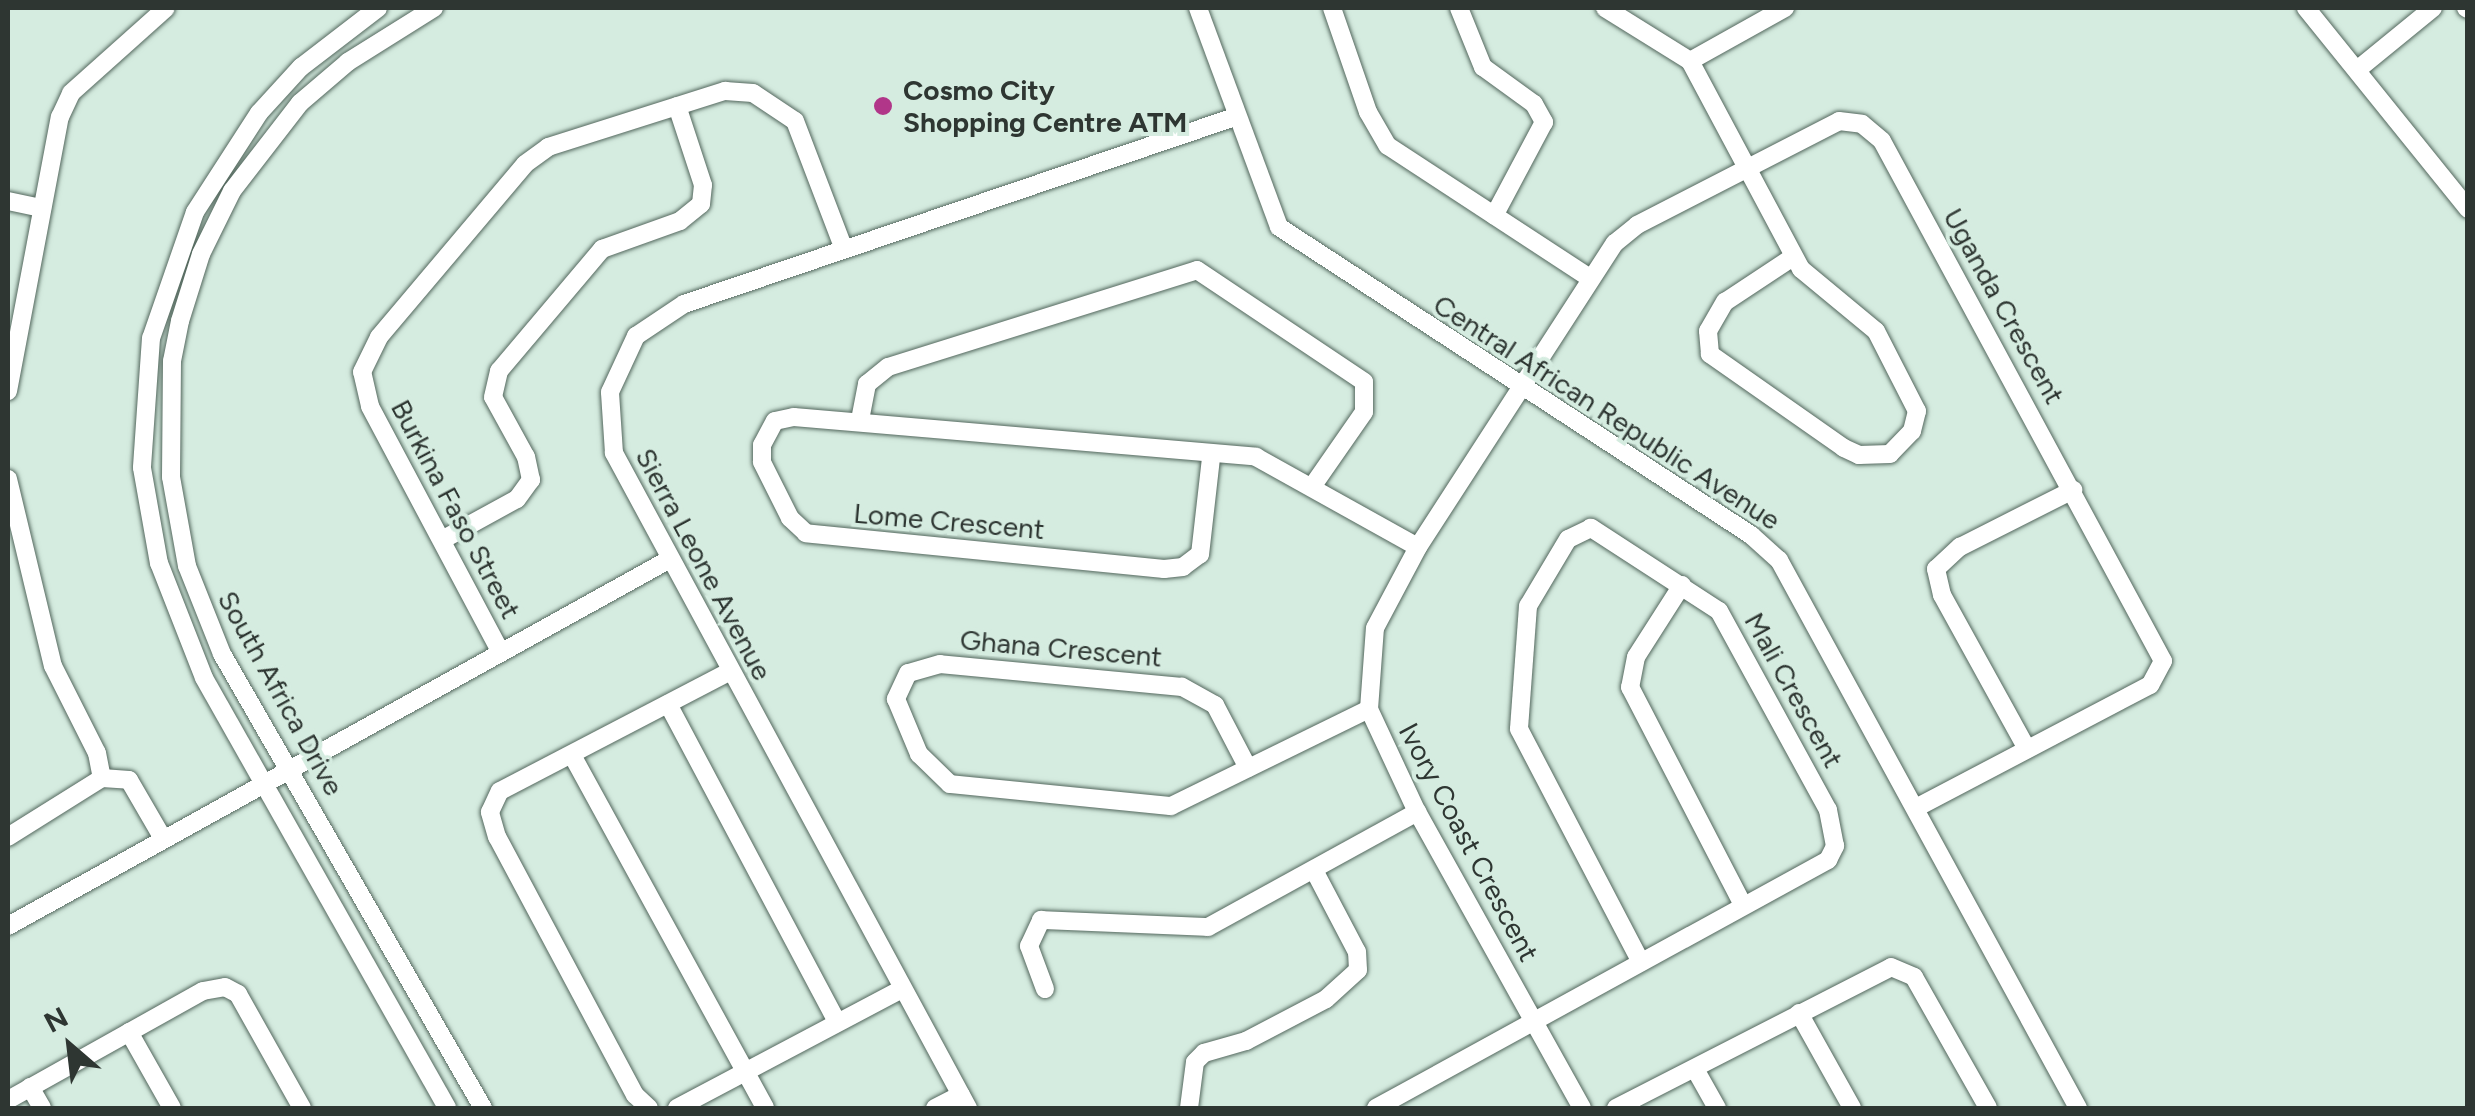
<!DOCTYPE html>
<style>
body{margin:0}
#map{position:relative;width:2475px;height:1116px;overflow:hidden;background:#d5ece0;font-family:Figtree,sans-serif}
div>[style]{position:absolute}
.roads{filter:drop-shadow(0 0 2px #53675d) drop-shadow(0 0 2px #53675d)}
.minor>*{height:18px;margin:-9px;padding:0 9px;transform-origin:9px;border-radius:9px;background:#fff}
.dots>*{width:28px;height:28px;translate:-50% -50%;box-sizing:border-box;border:5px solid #d5ece0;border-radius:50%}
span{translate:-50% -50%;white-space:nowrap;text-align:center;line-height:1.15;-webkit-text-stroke:8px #d5ece0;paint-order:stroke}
.poi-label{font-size:28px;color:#2e3632;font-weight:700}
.left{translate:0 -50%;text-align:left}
.street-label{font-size:28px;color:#2e3632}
.frame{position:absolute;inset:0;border:10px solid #2e3632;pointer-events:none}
.north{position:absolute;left:20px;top:996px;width:100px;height:100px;-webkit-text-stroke:8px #d5ece0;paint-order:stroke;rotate:332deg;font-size:28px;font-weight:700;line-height:40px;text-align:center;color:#2e3632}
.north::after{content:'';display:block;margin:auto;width:35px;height:45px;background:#2e3632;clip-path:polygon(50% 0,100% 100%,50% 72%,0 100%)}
</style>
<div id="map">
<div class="roads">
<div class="minor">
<i style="left:378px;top:8px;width:97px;rotate:142.5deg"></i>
<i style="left:301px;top:67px;width:62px;rotate:132.4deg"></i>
<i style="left:259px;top:113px;width:118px;rotate:122.9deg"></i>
<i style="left:195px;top:212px;width:133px;rotate:109.2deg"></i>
<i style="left:151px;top:338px;width:130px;rotate:94deg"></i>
<i style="left:142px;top:468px;width:97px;rotate:79.9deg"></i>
<i style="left:159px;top:563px;width:123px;rotate:68.6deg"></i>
<i style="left:204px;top:678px;width:494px;rotate:60.5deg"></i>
<i style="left:434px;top:8px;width:102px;rotate:147.9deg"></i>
<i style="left:348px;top:62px;width:63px;rotate:139.5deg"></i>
<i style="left:300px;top:103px;width:111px;rotate:127.7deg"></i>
<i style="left:232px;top:191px;width:70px;rotate:116.2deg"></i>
<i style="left:201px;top:254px;width:70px;rotate:107.4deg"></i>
<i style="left:180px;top:321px;width:41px;rotate:101.3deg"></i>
<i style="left:172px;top:361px;width:116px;rotate:90.5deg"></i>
<i style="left:171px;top:477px;width:90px;rotate:79.8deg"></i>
<i style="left:187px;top:566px;width:95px;rotate:68.3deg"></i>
<i style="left:222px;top:654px;width:524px;rotate:60.11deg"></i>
<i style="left:1198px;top:8px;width:233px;rotate:69.7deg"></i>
<i style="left:1279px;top:227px;width:564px;rotate:33.13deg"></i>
<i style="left:1751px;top:535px;width:38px;rotate:42deg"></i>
<i style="left:1779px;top:560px;width:624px;rotate:61.38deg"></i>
<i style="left:1332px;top:8px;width:110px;rotate:70.9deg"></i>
<i style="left:1368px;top:112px;width:39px;rotate:60deg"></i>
<i style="left:1388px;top:146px;width:241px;rotate:33.2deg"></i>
<i style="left:1459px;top:8px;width:64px;rotate:67.9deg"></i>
<i style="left:1483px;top:67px;width:63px;rotate:36deg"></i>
<i style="left:1534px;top:104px;width:21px;rotate:61deg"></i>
<i style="left:1544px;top:122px;width:106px;rotate:118deg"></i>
<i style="left:1605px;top:8px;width:100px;rotate:31.9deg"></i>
<i style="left:1690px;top:61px;width:236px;rotate:61.9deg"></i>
<i style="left:1801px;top:269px;width:97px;rotate:39.6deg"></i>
<i style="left:1876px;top:331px;width:90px;rotate:62.9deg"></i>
<i style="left:1917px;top:411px;width:21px;rotate:104deg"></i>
<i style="left:1912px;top:431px;width:32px;rotate:134deg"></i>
<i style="left:1890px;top:454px;width:31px;rotate:178deg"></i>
<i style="left:1859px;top:455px;width:17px;rotate:-155deg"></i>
<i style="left:1844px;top:448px;width:164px;rotate:-145deg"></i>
<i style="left:1710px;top:354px;width:23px;rotate:-95deg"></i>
<i style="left:1708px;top:331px;width:34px;rotate:-60deg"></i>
<i style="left:1725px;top:302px;width:82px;rotate:-33.5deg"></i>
<i style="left:2306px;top:8px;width:258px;rotate:51.1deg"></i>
<i style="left:2466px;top:8px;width:2px;rotate:27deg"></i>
<i style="left:1690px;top:61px;width:109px;rotate:-29.2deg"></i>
<i style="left:2357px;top:70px;width:98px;rotate:-39.2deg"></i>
<i style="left:8px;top:201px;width:35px;rotate:12deg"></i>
<i style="left:8px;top:391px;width:279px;rotate:-79.3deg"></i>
<i style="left:60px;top:117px;width:26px;rotate:-65deg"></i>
<i style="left:71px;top:93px;width:127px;rotate:-41.8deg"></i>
<i style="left:860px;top:420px;width:37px;rotate:-79deg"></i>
<i style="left:867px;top:384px;width:27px;rotate:-39deg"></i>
<i style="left:888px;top:367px;width:324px;rotate:-17.4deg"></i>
<i style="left:1197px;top:270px;width:201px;rotate:33.8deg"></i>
<i style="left:1364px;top:382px;width:30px;rotate:90deg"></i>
<i style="left:1364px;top:412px;width:88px;rotate:124.8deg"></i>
<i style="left:1211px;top:458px;width:97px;rotate:96.5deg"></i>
<i style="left:1200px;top:554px;width:21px;rotate:143deg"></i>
<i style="left:1183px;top:567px;width:19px;rotate:174deg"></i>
<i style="left:1164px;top:569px;width:360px;rotate:-174.3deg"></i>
<i style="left:806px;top:533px;width:22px;rotate:-137deg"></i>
<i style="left:790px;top:518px;width:63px;rotate:-116.6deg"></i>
<i style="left:762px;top:462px;width:17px;rotate:-90deg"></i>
<i style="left:762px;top:445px;width:27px;rotate:-62deg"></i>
<i style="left:775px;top:421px;width:19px;rotate:-12deg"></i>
<i style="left:794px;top:417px;width:464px;rotate:4.9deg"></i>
<i style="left:1256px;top:457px;width:185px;rotate:29.1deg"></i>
<i style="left:8px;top:479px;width:192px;rotate:76.5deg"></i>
<i style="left:53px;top:666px;width:97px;rotate:63.2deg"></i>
<i style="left:97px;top:753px;width:25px;rotate:79deg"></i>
<i style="left:102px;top:778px;width:111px;rotate:147.9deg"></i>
<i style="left:442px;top:540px;width:85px;rotate:-28.7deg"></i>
<i style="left:517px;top:499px;width:24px;rotate:-54deg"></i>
<i style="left:531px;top:480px;width:24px;rotate:-102deg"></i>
<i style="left:526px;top:457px;width:68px;rotate:-118.8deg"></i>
<i style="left:493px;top:397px;width:27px;rotate:-77deg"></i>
<i style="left:499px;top:371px;width:160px;rotate:-49.8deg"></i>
<i style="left:602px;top:249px;width:83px;rotate:-19.7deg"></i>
<i style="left:680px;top:221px;width:27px;rotate:-39deg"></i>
<i style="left:701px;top:204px;width:19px;rotate:-84deg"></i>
<i style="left:703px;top:185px;width:83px;rotate:-108.2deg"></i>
<i style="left:1682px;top:585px;width:85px;rotate:122.6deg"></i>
<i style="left:1636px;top:657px;width:31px;rotate:101deg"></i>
<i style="left:1630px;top:687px;width:246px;rotate:62.6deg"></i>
<i style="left:499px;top:649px;width:275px;rotate:-118deg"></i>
<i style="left:370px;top:406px;width:35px;rotate:-103deg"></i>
<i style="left:362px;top:372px;width:39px;rotate:-64deg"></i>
<i style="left:379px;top:337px;width:226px;rotate:-49.8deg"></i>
<i style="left:525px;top:164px;width:29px;rotate:-36deg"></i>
<i style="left:548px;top:147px;width:186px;rotate:-17.6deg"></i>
<i style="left:725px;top:91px;width:28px;rotate:4deg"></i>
<i style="left:753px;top:93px;width:50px;rotate:33.7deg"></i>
<i style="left:795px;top:121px;width:137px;rotate:69.1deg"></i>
<i style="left:668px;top:704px;width:360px;rotate:62deg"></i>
<i style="left:2027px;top:749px;width:176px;rotate:-118.9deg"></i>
<i style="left:1942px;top:595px;width:27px;rotate:-103deg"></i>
<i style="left:1936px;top:569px;width:33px;rotate:-43deg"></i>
<i style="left:1960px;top:547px;width:127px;rotate:-26.8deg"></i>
<i style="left:572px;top:755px;width:402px;rotate:61.3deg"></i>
<i style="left:1248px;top:768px;width:71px;rotate:-117.6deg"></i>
<i style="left:1215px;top:705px;width:38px;rotate:-151deg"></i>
<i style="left:1182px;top:687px;width:243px;rotate:-174.6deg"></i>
<i style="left:940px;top:664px;width:33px;rotate:164deg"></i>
<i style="left:908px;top:673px;width:29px;rotate:115deg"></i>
<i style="left:896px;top:699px;width:60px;rotate:67.3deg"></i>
<i style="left:919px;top:754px;width:43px;rotate:44.1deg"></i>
<i style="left:950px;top:784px;width:222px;rotate:5.7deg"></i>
<i style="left:1171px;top:806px;width:220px;rotate:-26.1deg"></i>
<i style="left:102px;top:778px;width:27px;rotate:4deg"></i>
<i style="left:129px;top:780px;width:66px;rotate:59.9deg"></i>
<i style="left:8px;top:926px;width:757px;rotate:-29deg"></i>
<i style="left:1045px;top:989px;width:46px;rotate:-110.4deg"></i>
<i style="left:1029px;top:946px;width:29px;rotate:-65deg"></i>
<i style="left:1041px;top:920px;width:167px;rotate:2.4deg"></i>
<i style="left:1208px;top:927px;width:239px;rotate:-28.8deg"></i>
<i style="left:1799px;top:1013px;width:109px;rotate:60.8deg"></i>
<i style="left:129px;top:1032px;width:87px;rotate:60.5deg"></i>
<i style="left:1695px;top:1069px;width:45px;rotate:60.6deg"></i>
<i style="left:30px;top:1087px;width:24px;rotate:60deg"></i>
<i style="left:8px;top:1100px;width:223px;rotate:-29.2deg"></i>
<i style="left:203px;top:991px;width:22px;rotate:-10deg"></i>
<i style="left:225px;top:987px;width:15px;rotate:28deg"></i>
<i style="left:238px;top:994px;width:131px;rotate:60.7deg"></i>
<i style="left:649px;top:1108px;width:19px;rotate:-137deg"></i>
<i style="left:635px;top:1095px;width:293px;rotate:-118.1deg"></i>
<i style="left:497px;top:837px;width:26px;rotate:-106deg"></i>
<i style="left:490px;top:812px;width:23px;rotate:-65deg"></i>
<i style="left:500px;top:791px;width:258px;rotate:-27.5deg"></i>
<i style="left:677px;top:1108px;width:255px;rotate:-27.9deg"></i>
<i style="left:935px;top:1108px;width:29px;rotate:-27deg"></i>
<i style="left:968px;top:1108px;width:745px;rotate:-118.39deg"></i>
<i style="left:614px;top:453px;width:61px;rotate:-93.8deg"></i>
<i style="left:610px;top:392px;width:62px;rotate:-65.1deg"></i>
<i style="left:636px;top:336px;width:58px;rotate:-33.7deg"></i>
<i style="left:684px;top:304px;width:582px;rotate:-18.75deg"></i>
<i style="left:1189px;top:1108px;width:46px;rotate:-82.6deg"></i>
<i style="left:1195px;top:1062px;width:13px;rotate:-45deg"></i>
<i style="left:1204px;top:1053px;width:44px;rotate:-15.9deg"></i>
<i style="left:1246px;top:1041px;width:90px;rotate:-27.7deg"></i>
<i style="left:1326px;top:999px;width:43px;rotate:-42.2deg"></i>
<i style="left:1358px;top:970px;width:18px;rotate:-93deg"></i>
<i style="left:1357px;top:952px;width:90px;rotate:-117.7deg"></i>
<i style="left:1376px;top:1108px;width:516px;rotate:-28.75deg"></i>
<i style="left:1828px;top:860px;width:16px;rotate:-63deg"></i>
<i style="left:1835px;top:846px;width:37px;rotate:-101deg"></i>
<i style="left:1828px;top:810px;width:227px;rotate:-118.7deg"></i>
<i style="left:1719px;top:611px;width:153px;rotate:-147deg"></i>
<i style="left:1591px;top:528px;width:25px;rotate:154deg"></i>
<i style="left:1568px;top:539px;width:78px;rotate:120.8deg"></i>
<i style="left:1528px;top:606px;width:123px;rotate:94.2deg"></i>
<i style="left:1519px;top:729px;width:263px;rotate:62.4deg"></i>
<i style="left:1582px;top:1108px;width:339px;rotate:-119.1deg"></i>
<i style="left:1417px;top:812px;width:114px;rotate:-115deg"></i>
<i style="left:1369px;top:709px;width:81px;rotate:-85.8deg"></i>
<i style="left:1375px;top:628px;width:92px;rotate:-62deg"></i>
<i style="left:1418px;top:547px;width:362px;rotate:-57.1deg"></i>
<i style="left:1615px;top:243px;width:28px;rotate:-39deg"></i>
<i style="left:1637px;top:225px;width:227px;rotate:-27.2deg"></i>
<i style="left:1839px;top:121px;width:23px;rotate:7deg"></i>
<i style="left:1862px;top:124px;width:26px;rotate:40deg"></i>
<i style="left:1882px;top:141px;width:591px;rotate:61.61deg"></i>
<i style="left:2163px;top:661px;width:27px;rotate:118deg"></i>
<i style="left:2150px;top:685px;width:264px;rotate:152.3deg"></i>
<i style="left:1616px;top:1108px;width:309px;rotate:-27.1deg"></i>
<i style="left:1891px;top:967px;width:25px;rotate:23deg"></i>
<i style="left:1914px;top:977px;width:150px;rotate:60.5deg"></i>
</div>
</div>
<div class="dots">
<i style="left:883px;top:106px;background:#b13689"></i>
</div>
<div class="poi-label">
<span class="left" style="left:903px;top:106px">Cosmo City<br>Shopping Centre ATM</span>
</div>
<div class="street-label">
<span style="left:2004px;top:306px;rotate:61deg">Uganda Crescent</span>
<span style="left:1607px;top:412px;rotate:33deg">Central African Republic Avenue</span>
<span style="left:456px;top:509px;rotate:62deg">Burkina Faso Street</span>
<span style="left:949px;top:521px;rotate:5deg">Lome Crescent</span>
<span style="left:704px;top:564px;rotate:62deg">Sierra Leone Avenue</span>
<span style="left:1061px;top:648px;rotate:5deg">Ghana Crescent</span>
<span style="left:1794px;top:690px;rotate:61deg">Mali Crescent</span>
<span style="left:281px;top:693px;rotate:61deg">South Africa Drive</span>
<span style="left:1469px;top:842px;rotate:62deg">Ivory Coast Crescent</span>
</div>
<div class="frame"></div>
<div class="north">N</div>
</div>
